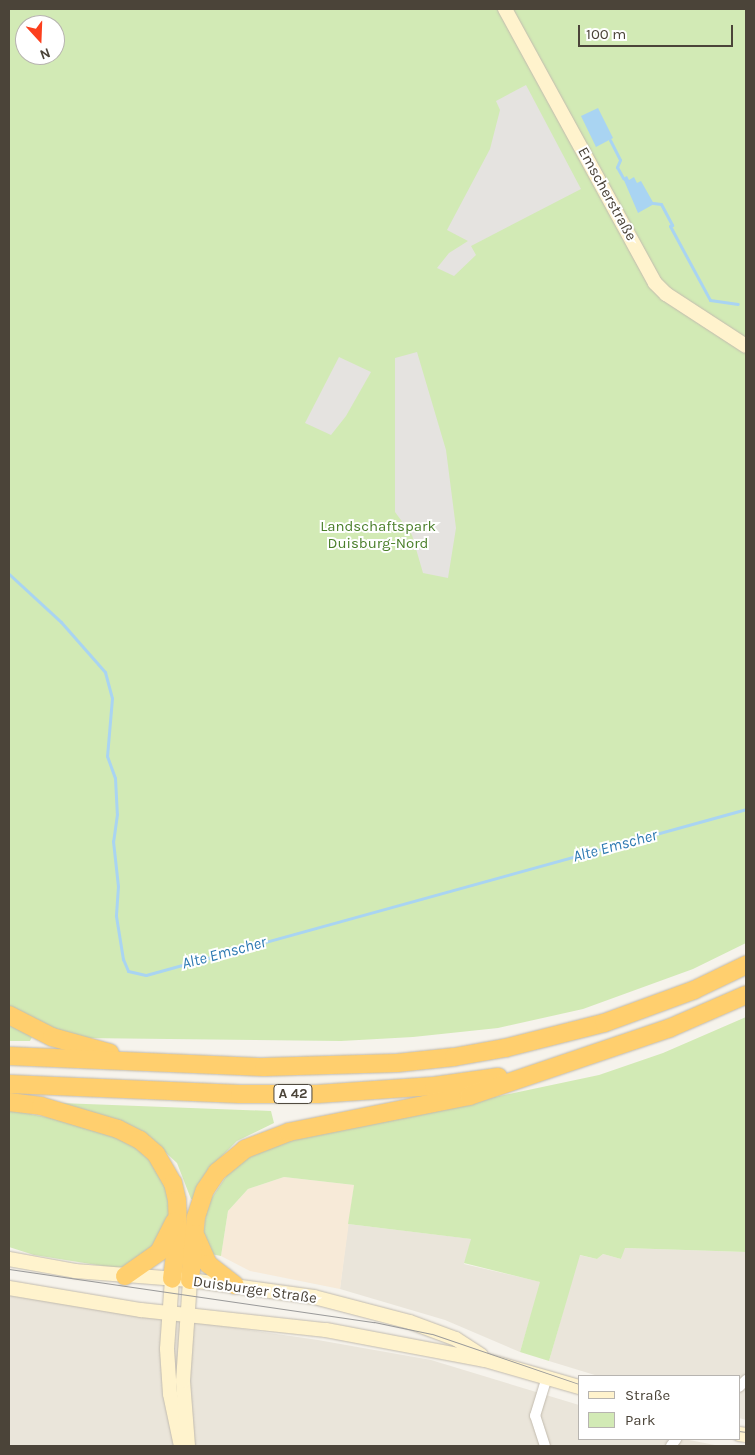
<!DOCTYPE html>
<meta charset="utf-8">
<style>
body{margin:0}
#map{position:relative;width:755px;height:1455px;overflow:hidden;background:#f6f3ec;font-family:Karla,sans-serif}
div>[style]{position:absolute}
.residential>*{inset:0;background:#eae5da}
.commercial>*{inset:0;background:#f7ead8}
.green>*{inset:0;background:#d2eab5}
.parking>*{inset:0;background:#e5e3e0}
.water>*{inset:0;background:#a9d4f2}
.stream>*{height:3px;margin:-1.5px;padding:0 1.5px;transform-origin:1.5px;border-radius:1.5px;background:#a9d4f2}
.roads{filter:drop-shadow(0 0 1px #c2bbae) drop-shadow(0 0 1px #c2bbae)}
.street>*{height:10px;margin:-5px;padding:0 5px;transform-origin:5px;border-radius:5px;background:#fff}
.secondary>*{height:14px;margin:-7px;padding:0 7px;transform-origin:7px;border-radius:7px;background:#fff3cd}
.highway>*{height:18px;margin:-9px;padding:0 9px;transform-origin:9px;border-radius:9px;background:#ffcf6e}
.tram>*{height:1px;margin:-0.5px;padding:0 0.5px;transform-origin:0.5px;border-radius:0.5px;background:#9a9a9a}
span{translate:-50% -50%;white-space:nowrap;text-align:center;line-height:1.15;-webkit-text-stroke:4px #fff;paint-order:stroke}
.shield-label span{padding:1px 4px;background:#fff;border:1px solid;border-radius:4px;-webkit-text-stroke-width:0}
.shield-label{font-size:14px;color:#4b4439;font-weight:700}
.street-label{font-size:15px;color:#4b4439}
.park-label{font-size:15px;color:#4a7f2a}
.water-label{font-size:16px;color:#2e7ab2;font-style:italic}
.frame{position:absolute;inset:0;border:10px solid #4b4439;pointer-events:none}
.legend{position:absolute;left:578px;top:1375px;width:162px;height:65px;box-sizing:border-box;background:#fff;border:1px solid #b7b4b0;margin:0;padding:6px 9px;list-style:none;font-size:15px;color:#4b4439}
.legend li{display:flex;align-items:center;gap:10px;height:25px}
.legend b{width:25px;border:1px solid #b7b4b0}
.north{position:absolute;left:15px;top:15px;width:50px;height:50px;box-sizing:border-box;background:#fff;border:1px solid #b7b4b0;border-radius:50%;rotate:160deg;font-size:14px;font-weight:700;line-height:20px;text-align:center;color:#4b4439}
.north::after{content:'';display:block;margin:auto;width:18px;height:22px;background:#fc3f1d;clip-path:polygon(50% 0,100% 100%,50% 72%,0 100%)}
.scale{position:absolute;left:578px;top:25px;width:155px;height:22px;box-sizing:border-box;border:2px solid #4b4439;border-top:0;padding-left:6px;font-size:15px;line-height:18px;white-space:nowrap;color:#4b4439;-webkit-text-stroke:4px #fff;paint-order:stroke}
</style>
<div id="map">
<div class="residential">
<i style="clip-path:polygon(348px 1224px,472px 1239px,464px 1264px,541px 1282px,520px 1352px,445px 1320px,340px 1289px)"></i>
<i style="clip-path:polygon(624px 1248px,746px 1252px,746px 1420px,739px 1418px,739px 1376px,598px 1376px,549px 1361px,579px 1255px,597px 1259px,603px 1254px,621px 1259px)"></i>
<i style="clip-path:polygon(9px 1295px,318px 1340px,431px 1360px,579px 1405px,579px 1439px,684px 1439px,720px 1446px,9px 1446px)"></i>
</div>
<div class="commercial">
<i style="clip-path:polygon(284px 1177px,354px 1185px,340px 1289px,250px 1271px,221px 1256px,228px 1211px,248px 1189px)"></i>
</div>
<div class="green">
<i style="clip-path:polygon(evenodd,9px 9px,746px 9px,746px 943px,693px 969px,583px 1009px,498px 1028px,413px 1037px,341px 1041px,82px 1038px,55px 1030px,9px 1007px,9px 9px,25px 25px,55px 25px,55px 55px,25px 55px,25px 25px)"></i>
<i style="clip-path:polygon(746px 1017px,746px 1252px,625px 1248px,621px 1259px,603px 1254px,597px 1259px,580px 1255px,549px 1361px,520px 1352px,540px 1282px,464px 1263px,471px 1239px,348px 1224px,354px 1185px,284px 1177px,248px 1189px,228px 1211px,221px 1256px,206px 1253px,203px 1237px,207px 1205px,229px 1172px,248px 1157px,291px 1140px,599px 1075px,663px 1053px)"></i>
<i style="clip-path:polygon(9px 1023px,32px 1037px,30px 1041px,9px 1041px)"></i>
<i style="clip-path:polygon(60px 1103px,271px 1111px,274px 1123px,237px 1141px,219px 1159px,197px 1199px,191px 1199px,177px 1163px,147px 1135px)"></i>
<i style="clip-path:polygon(9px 1110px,67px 1121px,112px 1134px,137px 1146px,161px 1170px,170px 1208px,167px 1227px,159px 1245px,132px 1267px,116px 1268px,34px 1255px,9px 1247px)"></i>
</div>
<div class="parking">
<i style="clip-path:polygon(526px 85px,581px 189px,471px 246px,476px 255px,454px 276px,437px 268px,449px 253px,468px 241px,447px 230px,490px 149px,500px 110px,496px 101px)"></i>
<i style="clip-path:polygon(417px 352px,446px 450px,456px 528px,448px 578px,423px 573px,412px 535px,395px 512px,395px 358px)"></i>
<i style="clip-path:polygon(339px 357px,371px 372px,346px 416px,331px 435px,305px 423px)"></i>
</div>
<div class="water">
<i style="clip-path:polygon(598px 108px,613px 138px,596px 147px,581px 116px)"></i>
<i style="clip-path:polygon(627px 176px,629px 180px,634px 177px,637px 183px,641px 181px,654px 204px,638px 213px,623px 178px)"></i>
</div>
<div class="stream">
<i style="left:610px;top:140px;width:22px;rotate:63deg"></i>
<i style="left:620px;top:160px;width:8px;rotate:113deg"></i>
<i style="left:617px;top:167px;width:13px;rotate:61deg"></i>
<i style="left:653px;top:203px;width:8px;rotate:7deg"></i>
<i style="left:661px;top:204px;width:24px;rotate:62deg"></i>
<i style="left:672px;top:225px;width:2px;rotate:153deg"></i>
<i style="left:670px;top:226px;width:84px;rotate:61.6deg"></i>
<i style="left:710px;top:300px;width:28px;rotate:8deg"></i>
<i style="left:9px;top:574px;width:71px;rotate:42.7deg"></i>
<i style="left:61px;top:622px;width:67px;rotate:48.7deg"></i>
<i style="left:105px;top:672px;width:27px;rotate:75deg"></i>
<i style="left:112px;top:698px;width:58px;rotate:94.9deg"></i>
<i style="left:107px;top:756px;width:23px;rotate:70deg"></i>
<i style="left:115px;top:778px;width:36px;rotate:87deg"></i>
<i style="left:117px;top:814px;width:27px;rotate:98deg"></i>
<i style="left:113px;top:841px;width:45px;rotate:83.7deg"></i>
<i style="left:118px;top:886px;width:30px;rotate:94deg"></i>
<i style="left:116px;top:916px;width:44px;rotate:80.8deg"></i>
<i style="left:123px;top:959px;width:13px;rotate:67deg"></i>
<i style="left:128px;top:971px;width:18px;rotate:13deg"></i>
<i style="left:146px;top:975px;width:623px;rotate:-15.46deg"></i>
</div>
<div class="roads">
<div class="street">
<i style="left:739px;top:1387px;width:10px;rotate:-45deg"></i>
<i style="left:545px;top:1446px;width:32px;rotate:-108deg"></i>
<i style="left:535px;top:1416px;width:41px;rotate:-72.9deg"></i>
<i style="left:671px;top:1446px;width:9px;rotate:-54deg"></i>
</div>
<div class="secondary">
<i style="left:505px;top:9px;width:312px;rotate:61.3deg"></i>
<i style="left:655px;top:283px;width:16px;rotate:45deg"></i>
<i style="left:666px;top:294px;width:95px;rotate:33deg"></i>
<i style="left:9px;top:1259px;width:67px;rotate:10.3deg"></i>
<i style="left:75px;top:1271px;width:115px;rotate:4.5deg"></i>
<i style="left:190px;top:1280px;width:125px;rotate:7.8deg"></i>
<i style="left:314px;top:1297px;width:99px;rotate:14.6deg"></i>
<i style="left:410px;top:1322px;width:49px;rotate:20.3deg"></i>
<i style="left:456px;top:1339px;width:30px;rotate:33deg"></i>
<i style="left:172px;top:1279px;width:70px;rotate:94.1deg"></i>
<i style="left:167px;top:1349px;width:45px;rotate:86.2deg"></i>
<i style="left:170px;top:1394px;width:53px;rotate:78.1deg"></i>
<i style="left:9px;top:1288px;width:134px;rotate:9.5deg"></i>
<i style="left:141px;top:1310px;width:186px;rotate:6.2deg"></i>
<i style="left:326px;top:1330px;width:162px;rotate:10.7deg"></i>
<i style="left:485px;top:1360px;width:98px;rotate:16deg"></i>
<i style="left:739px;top:1434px;width:7px;rotate:8deg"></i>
<i style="left:188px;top:1446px;width:65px;rotate:-94.4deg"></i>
<i style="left:183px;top:1381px;width:101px;rotate:-86deg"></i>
</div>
<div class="highway">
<i style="left:9px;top:1015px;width:48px;rotate:27.1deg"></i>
<i style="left:52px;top:1037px;width:60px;rotate:15.4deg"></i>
<i style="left:9px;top:1056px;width:255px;rotate:2.5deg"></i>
<i style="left:264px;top:1067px;width:133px;rotate:-1.7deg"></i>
<i style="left:397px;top:1063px;width:57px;rotate:-6deg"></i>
<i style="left:454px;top:1057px;width:52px;rotate:-10deg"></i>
<i style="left:505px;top:1048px;width:102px;rotate:-14.2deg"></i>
<i style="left:604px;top:1023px;width:96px;rotate:-20.1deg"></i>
<i style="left:694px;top:990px;width:58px;rotate:-25.7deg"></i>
<i style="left:9px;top:1084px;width:231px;rotate:2.5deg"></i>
<i style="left:240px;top:1094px;width:77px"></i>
<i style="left:317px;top:1094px;width:117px;rotate:-3.9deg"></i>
<i style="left:434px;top:1086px;width:65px;rotate:-8deg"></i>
<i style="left:9px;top:1102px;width:32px;rotate:7deg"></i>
<i style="left:41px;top:1106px;width:80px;rotate:16.6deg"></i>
<i style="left:118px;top:1129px;width:25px;rotate:27deg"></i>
<i style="left:140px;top:1140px;width:21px;rotate:41deg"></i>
<i style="left:156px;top:1154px;width:34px;rotate:60deg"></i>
<i style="left:173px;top:1183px;width:17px;rotate:77deg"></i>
<i style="left:177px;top:1200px;width:32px;rotate:88deg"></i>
<i style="left:178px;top:1232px;width:47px;rotate:97.3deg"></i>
<i style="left:196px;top:1237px;width:30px;rotate:66deg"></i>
<i style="left:208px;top:1264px;width:34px;rotate:38deg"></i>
<i style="left:125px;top:1276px;width:42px;rotate:-35.2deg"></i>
<i style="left:159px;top:1252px;width:34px;rotate:-63deg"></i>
<i style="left:190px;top:1280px;width:63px;rotate:-84.6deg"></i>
<i style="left:196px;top:1217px;width:28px;rotate:-72deg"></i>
<i style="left:205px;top:1190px;width:22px;rotate:-56deg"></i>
<i style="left:217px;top:1172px;width:36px;rotate:-39deg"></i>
<i style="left:245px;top:1149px;width:47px;rotate:-21.1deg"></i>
<i style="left:289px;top:1132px;width:184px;rotate:-11.3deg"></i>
<i style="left:469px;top:1096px;width:212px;rotate:-18.7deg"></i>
<i style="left:670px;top:1028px;width:83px;rotate:-23.5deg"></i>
</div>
</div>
<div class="tram">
<i style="left:9px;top:1269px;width:369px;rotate:8.3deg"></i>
<i style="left:374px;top:1322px;width:59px;rotate:11.7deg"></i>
<i style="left:432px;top:1334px;width:155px;rotate:18.8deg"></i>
<i style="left:739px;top:1431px;width:7px;rotate:8deg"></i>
</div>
<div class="shield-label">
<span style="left:293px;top:1094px">A 42</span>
</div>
<div class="street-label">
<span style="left:607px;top:194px;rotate:61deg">Emscherstraße</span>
<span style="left:255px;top:1290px;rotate:8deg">Duisburger Straße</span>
</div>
<div class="park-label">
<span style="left:378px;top:535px">Landschaftspark<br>Duisburg-Nord</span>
</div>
<div class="water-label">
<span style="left:615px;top:846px;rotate:-15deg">Alte Emscher</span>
<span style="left:224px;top:953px;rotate:-15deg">Alte Emscher</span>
</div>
<div class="frame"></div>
<ul class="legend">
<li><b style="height:6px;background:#fff3cd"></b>Straße</li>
<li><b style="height:14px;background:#d2eab5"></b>Park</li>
</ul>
<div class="north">N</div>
<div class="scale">100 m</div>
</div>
